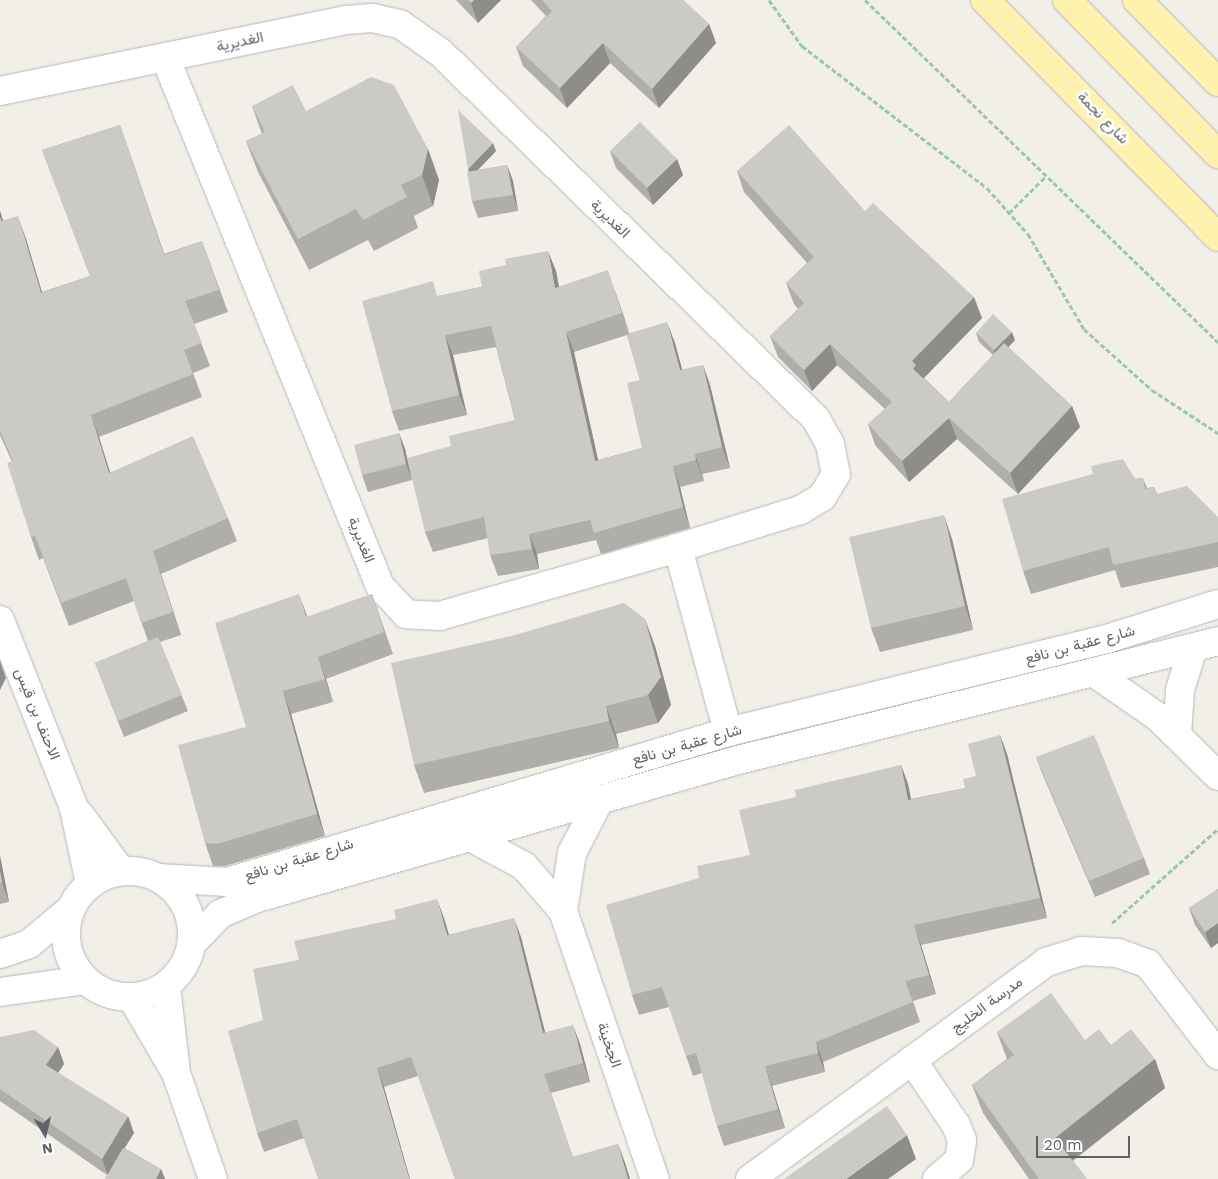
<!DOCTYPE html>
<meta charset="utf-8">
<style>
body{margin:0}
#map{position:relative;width:1218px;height:1179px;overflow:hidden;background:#f1efe8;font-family:"Work Sans",Vazirmatn,sans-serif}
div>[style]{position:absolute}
.path>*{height:3px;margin-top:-1.5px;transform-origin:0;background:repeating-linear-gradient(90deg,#9cc7a9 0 5px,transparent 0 7.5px)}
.roads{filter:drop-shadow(0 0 1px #b5b8bc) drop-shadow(0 0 1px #b5b8bc)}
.street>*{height:28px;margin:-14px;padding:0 14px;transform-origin:14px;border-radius:14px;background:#fff}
.secondary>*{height:28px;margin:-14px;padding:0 14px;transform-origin:14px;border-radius:14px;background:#fff}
.secondary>.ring{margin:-14px;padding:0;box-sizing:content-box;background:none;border:28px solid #fff;border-radius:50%}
.primary>*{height:28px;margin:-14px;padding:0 14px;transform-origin:14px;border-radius:14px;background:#fff2af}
.wall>*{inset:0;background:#afaea9}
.shaded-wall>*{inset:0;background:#8f8d8a}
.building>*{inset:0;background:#cccac5}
span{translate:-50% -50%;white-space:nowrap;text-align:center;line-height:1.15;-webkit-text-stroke:5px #fff;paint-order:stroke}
.street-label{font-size:15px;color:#5f6368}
.north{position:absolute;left:20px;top:1109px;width:50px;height:50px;-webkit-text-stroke:4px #fff;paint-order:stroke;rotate:171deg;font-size:14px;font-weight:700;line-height:20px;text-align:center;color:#5f6368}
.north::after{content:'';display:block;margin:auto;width:18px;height:22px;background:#5f6368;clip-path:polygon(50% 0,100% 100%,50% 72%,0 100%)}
.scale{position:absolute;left:1036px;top:1136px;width:94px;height:22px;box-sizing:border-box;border:2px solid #5f6368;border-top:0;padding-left:6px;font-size:15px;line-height:18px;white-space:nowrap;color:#5f6368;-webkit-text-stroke:4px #fff;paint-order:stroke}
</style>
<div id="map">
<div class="path">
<i style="left:769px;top:0;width:57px;rotate:54.3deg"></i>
<i style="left:802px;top:46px;width:233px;rotate:37.5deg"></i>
<i style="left:987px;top:188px;width:62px;rotate:48.3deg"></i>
<i style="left:1028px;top:234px;width:110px;rotate:59.5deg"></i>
<i style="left:1084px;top:329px;width:91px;rotate:41.9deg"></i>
<i style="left:1152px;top:390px;width:79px;rotate:33.1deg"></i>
<i style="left:865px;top:0;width:492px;rotate:44.1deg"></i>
<i style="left:1009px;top:213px;width:52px;rotate:-45deg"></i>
<i style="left:1112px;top:923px;width:142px;rotate:-41.6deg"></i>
</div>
<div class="roads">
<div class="street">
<i style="left:0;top:91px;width:352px;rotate:-11.6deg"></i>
<i style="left:345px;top:20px;width:28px;rotate:-4deg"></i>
<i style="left:373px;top:18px;width:28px;rotate:13deg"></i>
<i style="left:400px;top:24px;width:50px;rotate:35.3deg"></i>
<i style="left:441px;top:53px;width:524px;rotate:44.3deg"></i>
<i style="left:816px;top:419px;width:29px;rotate:61deg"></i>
<i style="left:830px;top:444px;width:31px;rotate:79deg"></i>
<i style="left:836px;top:474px;width:27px;rotate:121deg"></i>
<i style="left:822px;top:497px;width:26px;rotate:149deg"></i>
<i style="left:800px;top:510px;width:128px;rotate:162.7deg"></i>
<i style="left:678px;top:548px;width:248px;rotate:164.1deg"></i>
<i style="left:440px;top:616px;width:34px;rotate:-177deg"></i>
<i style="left:406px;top:614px;width:38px;rotate:-133deg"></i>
<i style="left:380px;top:586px;width:571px;rotate:-112.12deg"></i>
<i style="left:678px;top:548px;width:191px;rotate:74.8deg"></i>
<i style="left:0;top:620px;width:202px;rotate:68.5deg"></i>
<i style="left:74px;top:808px;width:78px;rotate:78.1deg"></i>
<i style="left:1093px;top:672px;width:79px;rotate:34.7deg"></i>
<i style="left:1158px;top:717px;width:84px;rotate:44.5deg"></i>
<i style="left:1177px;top:734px;width:44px;rotate:-86.1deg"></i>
<i style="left:1180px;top:690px;width:44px;rotate:-72.8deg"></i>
<i style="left:80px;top:815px;width:69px;rotate:53.8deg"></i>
<i style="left:472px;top:838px;width:59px;rotate:28.3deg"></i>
<i style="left:524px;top:866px;width:60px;rotate:49.1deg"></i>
<i style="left:563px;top:911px;width:283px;rotate:71.1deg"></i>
<i style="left:563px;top:911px;width:59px;rotate:-81.2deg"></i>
<i style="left:572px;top:853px;width:59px;rotate:-62.6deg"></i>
<i style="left:166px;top:987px;width:78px;rotate:83.3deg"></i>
<i style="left:132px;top:998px;width:87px;rotate:59.6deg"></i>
<i style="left:176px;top:1073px;width:112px;rotate:70.8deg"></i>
<i style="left:912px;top:1060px;width:78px;rotate:55.9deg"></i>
<i style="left:956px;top:1125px;width:17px;rotate:69deg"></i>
<i style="left:962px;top:1141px;width:19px;rotate:99deg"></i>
<i style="left:959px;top:1160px;width:29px;rotate:139deg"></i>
<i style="left:750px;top:1179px;width:367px;rotate:-36.2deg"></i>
<i style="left:1046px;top:962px;width:37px;rotate:-17deg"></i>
<i style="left:1081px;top:951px;width:37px;rotate:3deg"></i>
<i style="left:1118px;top:953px;width:32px;rotate:20deg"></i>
<i style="left:1148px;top:964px;width:115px;rotate:52.4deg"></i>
</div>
<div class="secondary">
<i class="ring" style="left:66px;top:871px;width:98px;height:98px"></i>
<i style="left:158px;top:878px;width:69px;rotate:3.3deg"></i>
<i style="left:227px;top:882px;width:523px;rotate:-16.67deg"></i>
<i style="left:728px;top:732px;width:390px;rotate:-13.8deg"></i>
<i style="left:1107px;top:639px;width:116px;rotate:-17.5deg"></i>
<i style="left:193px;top:942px;width:39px;rotate:-46deg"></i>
<i style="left:220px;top:914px;width:40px;rotate:-23.4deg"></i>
<i style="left:257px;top:898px;width:500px;rotate:-16.01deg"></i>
<i style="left:738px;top:760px;width:495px;rotate:-13.9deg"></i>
<i style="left:0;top:954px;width:31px;rotate:-19deg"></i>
<i style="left:29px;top:944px;width:53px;rotate:-39.7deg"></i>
<i style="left:0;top:992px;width:85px;rotate:-8.1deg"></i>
</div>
<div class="primary">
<i style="left:985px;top:0;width:332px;rotate:45.5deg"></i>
<i style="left:1067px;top:0;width:216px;rotate:45.6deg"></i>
<i style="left:1137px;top:0;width:115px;rotate:45.4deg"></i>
</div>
</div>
<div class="wall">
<i style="clip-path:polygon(456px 0,501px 0,478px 23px)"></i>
<i style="clip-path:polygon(531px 0,683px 0,709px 24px,716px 43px,659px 108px,610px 63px,567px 108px,523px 66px,516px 47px,546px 16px)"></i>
<i style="clip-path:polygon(252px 106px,306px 111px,428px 149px,439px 180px,433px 206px,414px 216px,418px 228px,374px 251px,368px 240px,309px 270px,258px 172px,246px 141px,262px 134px)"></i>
<i style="clip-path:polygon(120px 125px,164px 254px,202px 241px,228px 312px,194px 324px,210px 366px,193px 373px,202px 397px,99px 437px,110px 472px,228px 518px,237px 541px,161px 574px,181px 635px,160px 642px,188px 711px,124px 737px,95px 663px,148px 641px,134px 601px,69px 626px,43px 558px,39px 560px,31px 537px,12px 462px,0 435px,0 211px,3px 220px,26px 239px,42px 292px,90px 276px,42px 150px)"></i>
<i style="clip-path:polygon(496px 151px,478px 170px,507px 165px,513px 181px,518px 211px,478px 218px,472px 201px,469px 172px,468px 169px)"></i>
<i style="clip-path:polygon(610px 151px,677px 159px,683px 175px,653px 205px,616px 168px)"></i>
<i style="clip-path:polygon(737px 171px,865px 211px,982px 318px,924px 378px,949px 402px,993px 355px,979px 342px,976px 333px,1015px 340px,1008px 347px,1072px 406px,1080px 427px,1018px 494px,957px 439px,909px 482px,875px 445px,868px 424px,885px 409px,837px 365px,812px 391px,778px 357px,770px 336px,798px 309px,794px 304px,786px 283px,807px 263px,744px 192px)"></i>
<i style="clip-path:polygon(evenodd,556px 271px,559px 287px,615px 291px,629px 333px,675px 343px,682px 370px,703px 365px,710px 385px,730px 468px,702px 474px,704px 481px,680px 487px,690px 528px,601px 554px,596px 540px,537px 554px,539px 569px,498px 576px,490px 555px,488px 538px,433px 552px,425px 532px,451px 446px,515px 420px,496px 347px,453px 355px,467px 415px,399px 431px,392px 411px,438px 296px,556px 271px,627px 335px,640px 380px,642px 448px,598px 460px,574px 352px,627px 335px)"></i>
<i style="clip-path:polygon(399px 433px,405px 449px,412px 480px,368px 492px,362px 475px)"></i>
<i style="clip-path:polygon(1143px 478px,1147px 488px,1154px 487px,1157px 494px,1218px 517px,1218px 567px,1121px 588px,1115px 570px,1031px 594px,1023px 571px,1135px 479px)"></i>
<i style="clip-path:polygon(952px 539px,973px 630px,880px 652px,871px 628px)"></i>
<i style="clip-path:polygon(372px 594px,393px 654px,326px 679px,333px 702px,291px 714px,325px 836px,225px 866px,213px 866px,205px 843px,246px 727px,308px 617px)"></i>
<i style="clip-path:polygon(655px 646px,671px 705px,658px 723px,616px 734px,619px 748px,424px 793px,414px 765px)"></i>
<i style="clip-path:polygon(1000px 735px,1007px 754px,1047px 918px,921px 945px,936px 994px,913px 1001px,920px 1022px,823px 1062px,825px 1072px,772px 1086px,785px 1128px,724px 1146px,717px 1126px,702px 1073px,693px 1076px,669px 1007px,639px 1015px,632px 995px,699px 878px,750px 855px,796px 797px,901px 765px,908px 784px,911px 799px,965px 788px,976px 776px)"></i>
<i style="clip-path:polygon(1036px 757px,1144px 858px,1150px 874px,1095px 897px,1042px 773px)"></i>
<i style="clip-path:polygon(0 856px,9px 902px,0 904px)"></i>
<i style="clip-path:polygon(1218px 889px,1218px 943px,1211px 948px,1195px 925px,1189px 908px)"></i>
<i style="clip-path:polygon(444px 918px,449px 934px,521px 937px,545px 1032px,580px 1044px,590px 1082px,551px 1093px,573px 1157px,618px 1144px,625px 1163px,630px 1179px,455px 1179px,418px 1076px,384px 1087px,304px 1138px,264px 1152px,257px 1133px,263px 1020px,299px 960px)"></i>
<i style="clip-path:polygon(997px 1032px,1085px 1040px,1111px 1045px,1155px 1059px,1165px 1088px,1073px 1161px,1087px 1179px,1029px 1179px,983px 1113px,972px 1085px,1007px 1059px)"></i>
<i style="clip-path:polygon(0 1037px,58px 1047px,64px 1064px,58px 1073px,134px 1133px,124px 1148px,161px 1169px,165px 1179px,105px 1179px,107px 1175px,0 1101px)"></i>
</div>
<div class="shaded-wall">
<i style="clip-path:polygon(474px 0,501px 0,478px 23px,471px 3px)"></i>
<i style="clip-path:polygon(709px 24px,716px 43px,659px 108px,652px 89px)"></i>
<i style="clip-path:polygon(603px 43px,610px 63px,567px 108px,560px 88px)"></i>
<i style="clip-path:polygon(120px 125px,128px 148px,172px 277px,164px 255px)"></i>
<i style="clip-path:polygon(493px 143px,496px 151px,471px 177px,468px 169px)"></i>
<i style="clip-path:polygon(428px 149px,439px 180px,433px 206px,422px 175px)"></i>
<i style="clip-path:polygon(677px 159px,683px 175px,653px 205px,647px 188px)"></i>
<i style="clip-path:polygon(507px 165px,513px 181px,518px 211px,513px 195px)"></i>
<i style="clip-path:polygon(0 211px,10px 244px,0 217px)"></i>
<i style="clip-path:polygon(18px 216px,26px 239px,49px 316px,41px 293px)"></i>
<i style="clip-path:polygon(548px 251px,556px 271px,563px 308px,555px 288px)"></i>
<i style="clip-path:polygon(608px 270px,615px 291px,630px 334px,622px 313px)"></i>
<i style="clip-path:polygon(974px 297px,982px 318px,922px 380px,913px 369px,912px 361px)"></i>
<i style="clip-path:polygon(667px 322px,675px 343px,688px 391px,680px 370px)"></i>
<i style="clip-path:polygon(566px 332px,574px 352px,603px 482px,595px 461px)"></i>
<i style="clip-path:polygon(1012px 332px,1015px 340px,997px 359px,994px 350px)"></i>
<i style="clip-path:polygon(445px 335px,453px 355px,467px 415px,459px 395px)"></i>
<i style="clip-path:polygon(830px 344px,837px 365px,812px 391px,804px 370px)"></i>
<i style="clip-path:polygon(703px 365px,710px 385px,730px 468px,722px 447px)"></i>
<i style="clip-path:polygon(1072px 406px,1080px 427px,1018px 494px,1010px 473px)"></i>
<i style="clip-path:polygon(91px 415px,99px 437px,117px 495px,109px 473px)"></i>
<i style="clip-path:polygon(949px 418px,957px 439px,909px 482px,902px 461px)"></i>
<i style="clip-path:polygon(399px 433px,405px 449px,412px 480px,406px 464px)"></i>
<i style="clip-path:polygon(695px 454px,702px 474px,704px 481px,696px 460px)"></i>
<i style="clip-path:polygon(673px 466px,680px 487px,690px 528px,683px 507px)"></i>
<i style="clip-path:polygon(944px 515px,952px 539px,973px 630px,965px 606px)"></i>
<i style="clip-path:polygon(529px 534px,537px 554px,539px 569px,532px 549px)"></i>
<i style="clip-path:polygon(153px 551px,161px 574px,181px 635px,173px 612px)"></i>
<i style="clip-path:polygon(299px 594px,307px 616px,314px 640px,306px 617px)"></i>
<i style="clip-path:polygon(645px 619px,655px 646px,671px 705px,658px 723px,648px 695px)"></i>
<i style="clip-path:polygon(318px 657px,326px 679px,333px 702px,325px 679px)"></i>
<i style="clip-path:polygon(0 661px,6px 678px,0 690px)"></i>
<i style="clip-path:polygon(283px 691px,291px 714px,325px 836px,317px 814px)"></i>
<i style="clip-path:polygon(606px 706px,616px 734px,619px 748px,609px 721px)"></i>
<i style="clip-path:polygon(1000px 735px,1007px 754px,1047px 918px,1040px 898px)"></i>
<i style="clip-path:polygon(901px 765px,908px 784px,915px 820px,908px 800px)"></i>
<i style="clip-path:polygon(0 856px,9px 902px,2px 882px,0 871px)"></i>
<i style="clip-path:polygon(437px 899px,444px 918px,454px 954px,447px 935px)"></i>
<i style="clip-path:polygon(514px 918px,521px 937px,550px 1052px,543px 1033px)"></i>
<i style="clip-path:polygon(1218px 923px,1218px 943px,1211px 948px,1205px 932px)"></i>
<i style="clip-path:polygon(914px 925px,921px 945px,936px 994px,929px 975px)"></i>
<i style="clip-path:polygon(573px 1025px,580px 1044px,590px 1082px,583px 1063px)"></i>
<i style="clip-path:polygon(816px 1042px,823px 1062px,825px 1072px,818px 1053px)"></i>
<i style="clip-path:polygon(58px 1047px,64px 1064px,52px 1082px,46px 1065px)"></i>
<i style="clip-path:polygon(1155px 1059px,1165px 1088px,1065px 1166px,1055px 1138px)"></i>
<i style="clip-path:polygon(765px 1066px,772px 1086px,785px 1128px,778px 1109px)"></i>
<i style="clip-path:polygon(377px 1068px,384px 1087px,410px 1179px,409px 1179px)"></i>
<i style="clip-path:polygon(128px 1116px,134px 1133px,108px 1175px,102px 1159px)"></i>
<i style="clip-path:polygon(907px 1135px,916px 1159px,888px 1179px,846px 1179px)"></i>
<i style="clip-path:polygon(618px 1144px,625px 1163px,630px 1179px,628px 1179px)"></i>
<i style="clip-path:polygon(161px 1169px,165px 1179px,156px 1179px)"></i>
</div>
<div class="building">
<i style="clip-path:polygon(468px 0,474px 0,471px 3px)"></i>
<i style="clip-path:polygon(542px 0,683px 0,709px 24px,652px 89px,603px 43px,560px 88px,516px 47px,552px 11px)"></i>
<i style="clip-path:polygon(371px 77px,394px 85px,428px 149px,422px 175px,401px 185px,407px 197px,363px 220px,356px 209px,298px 239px,246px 141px,265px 132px,252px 106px,293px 85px,306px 111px)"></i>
<i style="clip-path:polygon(458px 110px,493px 143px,468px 169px)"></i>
<i style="clip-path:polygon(640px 122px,677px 159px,647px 188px,610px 151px)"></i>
<i style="clip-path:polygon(120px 125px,164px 255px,202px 241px,219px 290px,185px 301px,202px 343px,184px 350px,193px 374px,91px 415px,109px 473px,193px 436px,228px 518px,153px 551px,173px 612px,141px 623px,126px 578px,61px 603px,35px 536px,31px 537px,7px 463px,13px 461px,0 431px,0 217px,1px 221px,18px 216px,41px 293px,90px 276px,42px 150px)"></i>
<i style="clip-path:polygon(789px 125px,865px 211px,873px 203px,974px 297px,912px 361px,916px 365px,913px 369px,949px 402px,1004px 343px,1072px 406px,1010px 473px,949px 418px,902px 461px,868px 424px,892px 402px,830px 344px,804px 370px,770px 336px,804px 303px,786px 283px,814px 257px,737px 171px)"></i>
<i style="clip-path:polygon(507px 165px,513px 195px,472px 201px,467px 172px)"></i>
<i style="clip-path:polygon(548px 251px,555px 288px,608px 270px,622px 313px,566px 332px,595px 461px,642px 448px,627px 383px,640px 380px,627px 334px,667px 322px,680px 370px,703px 365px,722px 447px,695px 454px,696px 460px,673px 466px,683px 507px,594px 533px,590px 520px,529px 534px,532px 549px,490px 555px,484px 517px,425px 532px,407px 458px,451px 446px,449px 436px,515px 420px,491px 326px,445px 335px,459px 395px,392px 411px,362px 301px,433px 281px,437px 296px,482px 287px,479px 271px,506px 265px,505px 259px)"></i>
<i style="clip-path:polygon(993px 314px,1012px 332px,994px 350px,976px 333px)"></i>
<i style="clip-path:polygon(399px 433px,406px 464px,362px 475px,354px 445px)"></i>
<i style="clip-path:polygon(1123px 459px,1135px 479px,1143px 478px,1145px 489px,1154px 487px,1156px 494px,1187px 486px,1218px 517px,1218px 542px,1113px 565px,1109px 547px,1023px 571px,1002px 499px,1093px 474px,1091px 466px)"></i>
<i style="clip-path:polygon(944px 515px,965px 606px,871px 628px,849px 537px)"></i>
<i style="clip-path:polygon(299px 594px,306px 617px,372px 594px,384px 632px,318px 657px,325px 679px,283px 691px,317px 814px,217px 844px,205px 843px,178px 745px,246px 727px,215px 623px)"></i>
<i style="clip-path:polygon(624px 603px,645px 619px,661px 677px,648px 695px,606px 706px,609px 721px,414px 765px,391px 663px,515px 635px)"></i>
<i style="clip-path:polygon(158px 637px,182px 695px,118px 721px,95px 663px)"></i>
<i style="clip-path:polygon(1000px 735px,1040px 898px,914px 925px,929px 975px,905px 981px,913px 1002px,816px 1042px,818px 1053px,765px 1066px,778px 1109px,717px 1126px,696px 1053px,686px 1056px,662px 987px,632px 995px,606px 905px,699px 878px,697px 866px,750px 855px,739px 810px,796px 797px,795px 790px,901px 765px,908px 800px,965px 788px,963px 779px,976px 776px,968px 744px)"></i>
<i style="clip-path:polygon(1094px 735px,1144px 858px,1089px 881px,1036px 757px)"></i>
<i style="clip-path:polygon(0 871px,2px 882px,0 883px)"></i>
<i style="clip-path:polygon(1218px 889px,1218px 923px,1205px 932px,1189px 908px)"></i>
<i style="clip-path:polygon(437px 899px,447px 935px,514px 918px,543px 1033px,573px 1025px,583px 1063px,544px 1074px,573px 1157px,618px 1144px,628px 1179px,455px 1179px,411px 1057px,377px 1068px,409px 1179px,318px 1179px,297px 1119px,257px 1133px,228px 1031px,263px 1020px,253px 969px,299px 960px,294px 941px,396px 919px,394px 910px)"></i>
<i style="clip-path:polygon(1051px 993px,1085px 1040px,1099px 1029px,1111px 1045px,1131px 1029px,1155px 1059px,1055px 1138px,1087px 1179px,1039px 1179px,972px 1085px,1014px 1055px,997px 1032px)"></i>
<i style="clip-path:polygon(34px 1030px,58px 1047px,46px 1065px,128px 1116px,102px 1159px,0 1089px,0 1037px)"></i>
<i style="clip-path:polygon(887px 1106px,907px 1135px,846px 1179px,784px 1179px)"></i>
<i style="clip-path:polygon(123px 1148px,161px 1169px,156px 1179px,105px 1179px)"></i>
</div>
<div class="street-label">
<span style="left:240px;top:42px;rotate:-12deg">الغديرية</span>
<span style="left:1103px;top:118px;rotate:46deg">شارع نجمة</span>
<span style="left:610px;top:219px;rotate:44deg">الغديرية</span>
<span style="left:361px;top:540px;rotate:68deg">الغديرية</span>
<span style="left:1080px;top:645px;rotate:-15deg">شارع عقبة بن نافع</span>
<span style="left:37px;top:714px;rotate:68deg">الاحنف بن قيس</span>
<span style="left:687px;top:745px;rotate:-16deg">شارع عقبة بن نافع</span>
<span style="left:299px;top:860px;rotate:-17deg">شارع عقبة بن نافع</span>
<span style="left:987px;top:1005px;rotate:-36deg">مدرسة الخليج</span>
<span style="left:609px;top:1045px;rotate:71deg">الجخينة</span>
</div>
<div class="north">N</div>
<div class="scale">20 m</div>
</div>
